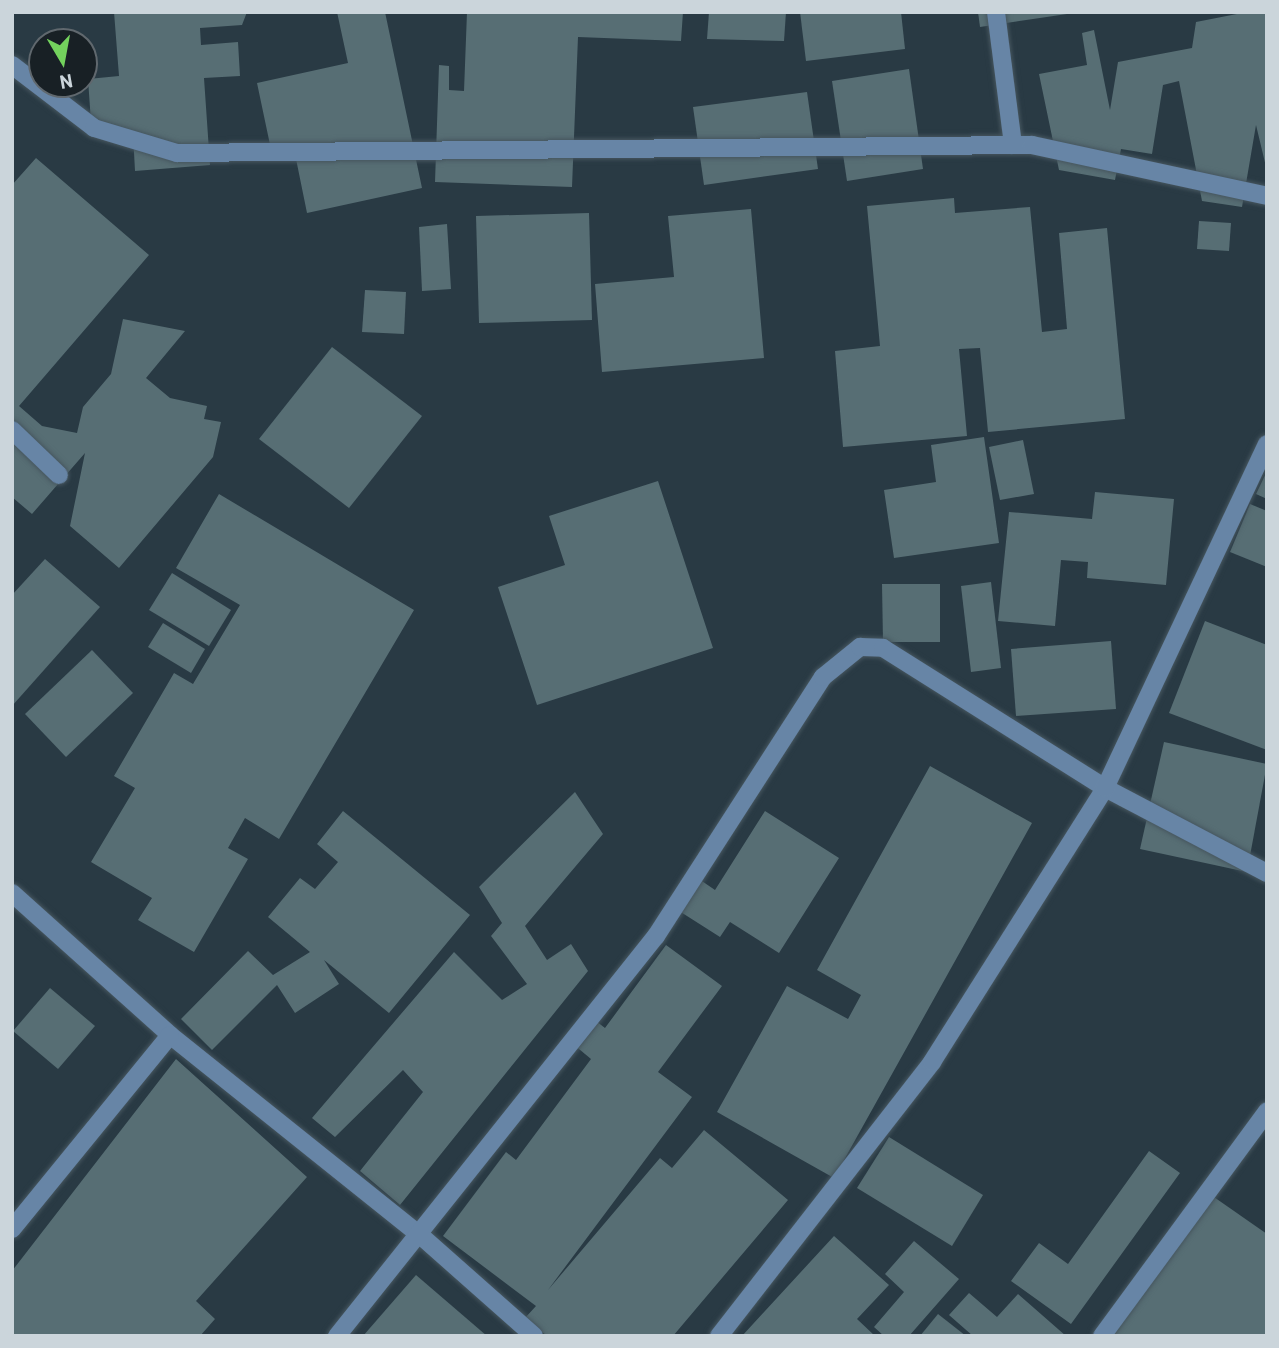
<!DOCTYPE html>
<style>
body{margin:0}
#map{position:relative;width:1279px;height:1348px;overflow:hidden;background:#293a44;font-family:Barlow,sans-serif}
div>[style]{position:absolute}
.building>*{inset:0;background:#576e74}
.roads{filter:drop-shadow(0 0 2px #46565f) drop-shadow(0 0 2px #46565f)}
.minor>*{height:18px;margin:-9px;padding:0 9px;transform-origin:9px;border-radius:9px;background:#6785a6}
span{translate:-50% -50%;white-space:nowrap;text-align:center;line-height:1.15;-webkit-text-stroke:5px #182025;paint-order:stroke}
.frame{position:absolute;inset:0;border:14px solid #cbd5db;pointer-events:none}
.north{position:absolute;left:28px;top:28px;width:70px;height:70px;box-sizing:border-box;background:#182025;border:2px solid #60686e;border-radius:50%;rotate:170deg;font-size:19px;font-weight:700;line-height:28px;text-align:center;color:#cbd5db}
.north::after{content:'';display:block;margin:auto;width:24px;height:32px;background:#73d25d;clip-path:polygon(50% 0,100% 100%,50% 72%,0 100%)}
</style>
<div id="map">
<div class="building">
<i style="clip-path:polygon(114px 12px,247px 12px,242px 25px,200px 28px,201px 45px,238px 42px,240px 76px,204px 78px,210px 165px,135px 171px,133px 134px,92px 137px,88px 79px,119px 76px)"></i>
<i style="clip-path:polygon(337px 12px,385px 12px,422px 188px,307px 213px,295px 154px,273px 159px,257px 83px,348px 63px)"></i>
<i style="clip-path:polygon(467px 12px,683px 12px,681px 41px,578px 37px,572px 187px,435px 182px,439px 65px,449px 66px,449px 90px,464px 91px)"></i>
<i style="clip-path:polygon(709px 12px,786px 12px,784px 41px,707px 39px)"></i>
<i style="clip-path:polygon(800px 12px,901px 12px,905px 49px,806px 61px)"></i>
<i style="clip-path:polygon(978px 12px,1067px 12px,1067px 14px,980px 27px)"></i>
<i style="clip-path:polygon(1247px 12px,1267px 12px,1267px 171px,1256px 125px,1242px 207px,1202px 201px,1179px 81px,1163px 85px,1152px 154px,1121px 149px,1115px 180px,1059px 170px,1039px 74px,1087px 65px,1082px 33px,1094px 30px,1110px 110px,1118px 62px,1192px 48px,1196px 22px)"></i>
<i style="clip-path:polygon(909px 69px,923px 169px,847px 181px,832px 81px)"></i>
<i style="clip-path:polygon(807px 92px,818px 169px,704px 185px,693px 107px)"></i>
<i style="clip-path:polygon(36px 158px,149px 255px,19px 406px,42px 426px,77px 433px,83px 407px,111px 374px,123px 319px,185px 331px,146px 378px,170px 398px,207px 406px,204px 419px,221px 422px,213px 457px,119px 568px,70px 526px,85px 453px,32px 514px,12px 497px,12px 185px)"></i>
<i style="clip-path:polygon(954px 198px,955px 213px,1030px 207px,1042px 332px,1067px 329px,1059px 233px,1107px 228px,1125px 419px,988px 432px,980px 348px,959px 349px,967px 436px,843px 447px,835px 351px,880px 346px,867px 206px)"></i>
<i style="clip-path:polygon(751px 209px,764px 358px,602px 372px,595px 284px,674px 277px,668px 216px)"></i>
<i style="clip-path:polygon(589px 213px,592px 320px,479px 323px,476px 216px)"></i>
<i style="clip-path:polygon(1199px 221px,1231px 223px,1229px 251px,1197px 249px)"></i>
<i style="clip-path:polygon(447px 224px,451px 289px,422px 291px,419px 227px)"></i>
<i style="clip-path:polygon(365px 290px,406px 292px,404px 334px,362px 332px)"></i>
<i style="clip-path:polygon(332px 347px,422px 416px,349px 508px,259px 439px)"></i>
<i style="clip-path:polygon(984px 437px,999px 543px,894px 558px,884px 490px,936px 482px,931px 445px)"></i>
<i style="clip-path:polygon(1023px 440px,1034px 494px,1000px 500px,989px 447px)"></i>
<i style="clip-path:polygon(1267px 471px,1267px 499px,1256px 494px)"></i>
<i style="clip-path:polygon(658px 481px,713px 648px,537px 705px,498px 587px,565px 565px,549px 516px)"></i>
<i style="clip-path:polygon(1095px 492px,1174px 499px,1166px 585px,1087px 578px,1088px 562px,1061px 560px,1055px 626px,998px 621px,1009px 512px,1092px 519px)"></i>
<i style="clip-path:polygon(219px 494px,414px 610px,279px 839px,245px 818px,228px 848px,248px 859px,194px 952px,138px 920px,152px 898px,91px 862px,135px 788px,114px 776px,174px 673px,193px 684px,240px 605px,176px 568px)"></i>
<i style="clip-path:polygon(1250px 504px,1267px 511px,1267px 567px,1230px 552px)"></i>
<i style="clip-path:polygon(45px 559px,100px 607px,12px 706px,12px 595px)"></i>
<i style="clip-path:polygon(172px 573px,231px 610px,209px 646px,149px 610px)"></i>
<i style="clip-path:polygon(991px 582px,1001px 668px,971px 672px,961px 586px)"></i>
<i style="clip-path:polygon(882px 584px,940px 584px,940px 642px,883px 642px)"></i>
<i style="clip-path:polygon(1205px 621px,1267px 645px,1267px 750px,1169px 713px)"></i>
<i style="clip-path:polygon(163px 623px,205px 649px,191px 673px,148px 647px)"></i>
<i style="clip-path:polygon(1111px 641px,1116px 709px,1016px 716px,1011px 649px)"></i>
<i style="clip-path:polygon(92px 650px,133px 693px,66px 757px,25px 714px)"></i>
<i style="clip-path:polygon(1164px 742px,1267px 764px,1247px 872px,1140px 849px)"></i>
<i style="clip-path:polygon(930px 766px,1032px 823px,834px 1178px,717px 1112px,787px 986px,848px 1019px,861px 995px,817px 970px)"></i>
<i style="clip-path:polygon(575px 792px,603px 834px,525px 926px,547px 960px,571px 944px,588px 971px,400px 1205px,360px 1171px,423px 1092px,403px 1070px,335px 1137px,312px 1118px,454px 952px,502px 1000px,527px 984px,491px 936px,502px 923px,479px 887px)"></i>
<i style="clip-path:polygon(343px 811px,470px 915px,389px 1013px,324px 960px,339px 984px,295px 1013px,277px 985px,212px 1050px,181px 1019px,248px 951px,273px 975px,310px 952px,268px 917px,300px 878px,315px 889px,338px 862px,317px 844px)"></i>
<i style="clip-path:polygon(765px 811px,839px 858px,779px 953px,730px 922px,720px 937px,676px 909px,696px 877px,715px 890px)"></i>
<i style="clip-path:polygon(666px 945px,722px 986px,658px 1072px,692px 1097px,548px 1290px,660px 1158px,672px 1168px,704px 1130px,788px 1200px,673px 1336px,547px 1336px,525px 1318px,536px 1306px,443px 1236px,506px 1152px,516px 1160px,591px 1059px,573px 1044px,592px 1018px,605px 1028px)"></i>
<i style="clip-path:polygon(50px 988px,95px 1026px,58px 1069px,13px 1031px)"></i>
<i style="clip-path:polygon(176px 1059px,307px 1177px,196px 1301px,215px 1319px,200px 1336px,12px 1336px,12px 1271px)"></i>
<i style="clip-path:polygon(889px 1137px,983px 1195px,952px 1246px,857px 1188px)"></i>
<i style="clip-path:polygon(1149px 1151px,1180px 1173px,1071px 1324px,1011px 1281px,1039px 1243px,1068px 1264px)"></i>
<i style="clip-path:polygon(1211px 1195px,1267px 1234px,1267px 1336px,1111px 1336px)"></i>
<i style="clip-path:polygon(834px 1236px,889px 1285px,857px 1319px,875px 1336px,742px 1336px)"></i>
<i style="clip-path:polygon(914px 1241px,959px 1279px,909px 1336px,884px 1336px,874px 1327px,904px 1292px,885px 1274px)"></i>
<i style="clip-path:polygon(416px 1275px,487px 1336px,363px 1336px)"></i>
<i style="clip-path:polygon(969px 1293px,997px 1317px,1018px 1294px,1066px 1336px,973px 1336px,949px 1315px)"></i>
<i style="clip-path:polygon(938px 1314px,966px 1336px,920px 1336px)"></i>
</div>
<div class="roads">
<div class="minor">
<i style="left:996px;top:12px;width:134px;rotate:82.7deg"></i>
<i style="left:12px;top:65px;width:103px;rotate:37.5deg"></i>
<i style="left:94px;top:128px;width:87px;rotate:16.8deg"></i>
<i style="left:177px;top:153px;width:855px;rotate:-0.54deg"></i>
<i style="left:1032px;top:145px;width:240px;rotate:12.2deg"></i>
<i style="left:12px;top:430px;width:65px;rotate:43.8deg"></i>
<i style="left:12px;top:893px;width:212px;rotate:41.9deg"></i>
<i style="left:170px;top:1035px;width:320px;rotate:38.7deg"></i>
<i style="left:420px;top:1235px;width:152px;rotate:41.5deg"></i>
<i style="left:12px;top:1229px;width:250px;rotate:-50.8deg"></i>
<i style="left:337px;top:1336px;width:512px;rotate:-51.43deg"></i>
<i style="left:656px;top:936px;width:308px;rotate:-57.2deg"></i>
<i style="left:823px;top:677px;width:48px;rotate:-39deg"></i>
<i style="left:860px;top:647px;width:23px;rotate:2deg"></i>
<i style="left:883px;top:648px;width:262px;rotate:32.2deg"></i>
<i style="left:1105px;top:788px;width:183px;rotate:27.7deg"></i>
<i style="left:719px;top:1336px;width:347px;rotate:-52.1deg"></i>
<i style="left:932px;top:1062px;width:324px;rotate:-57.7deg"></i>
<i style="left:1105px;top:788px;width:380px;rotate:-64.8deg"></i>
<i style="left:1102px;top:1336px;width:279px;rotate:-53.7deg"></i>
</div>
</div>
<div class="frame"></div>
<div class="north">N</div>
</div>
